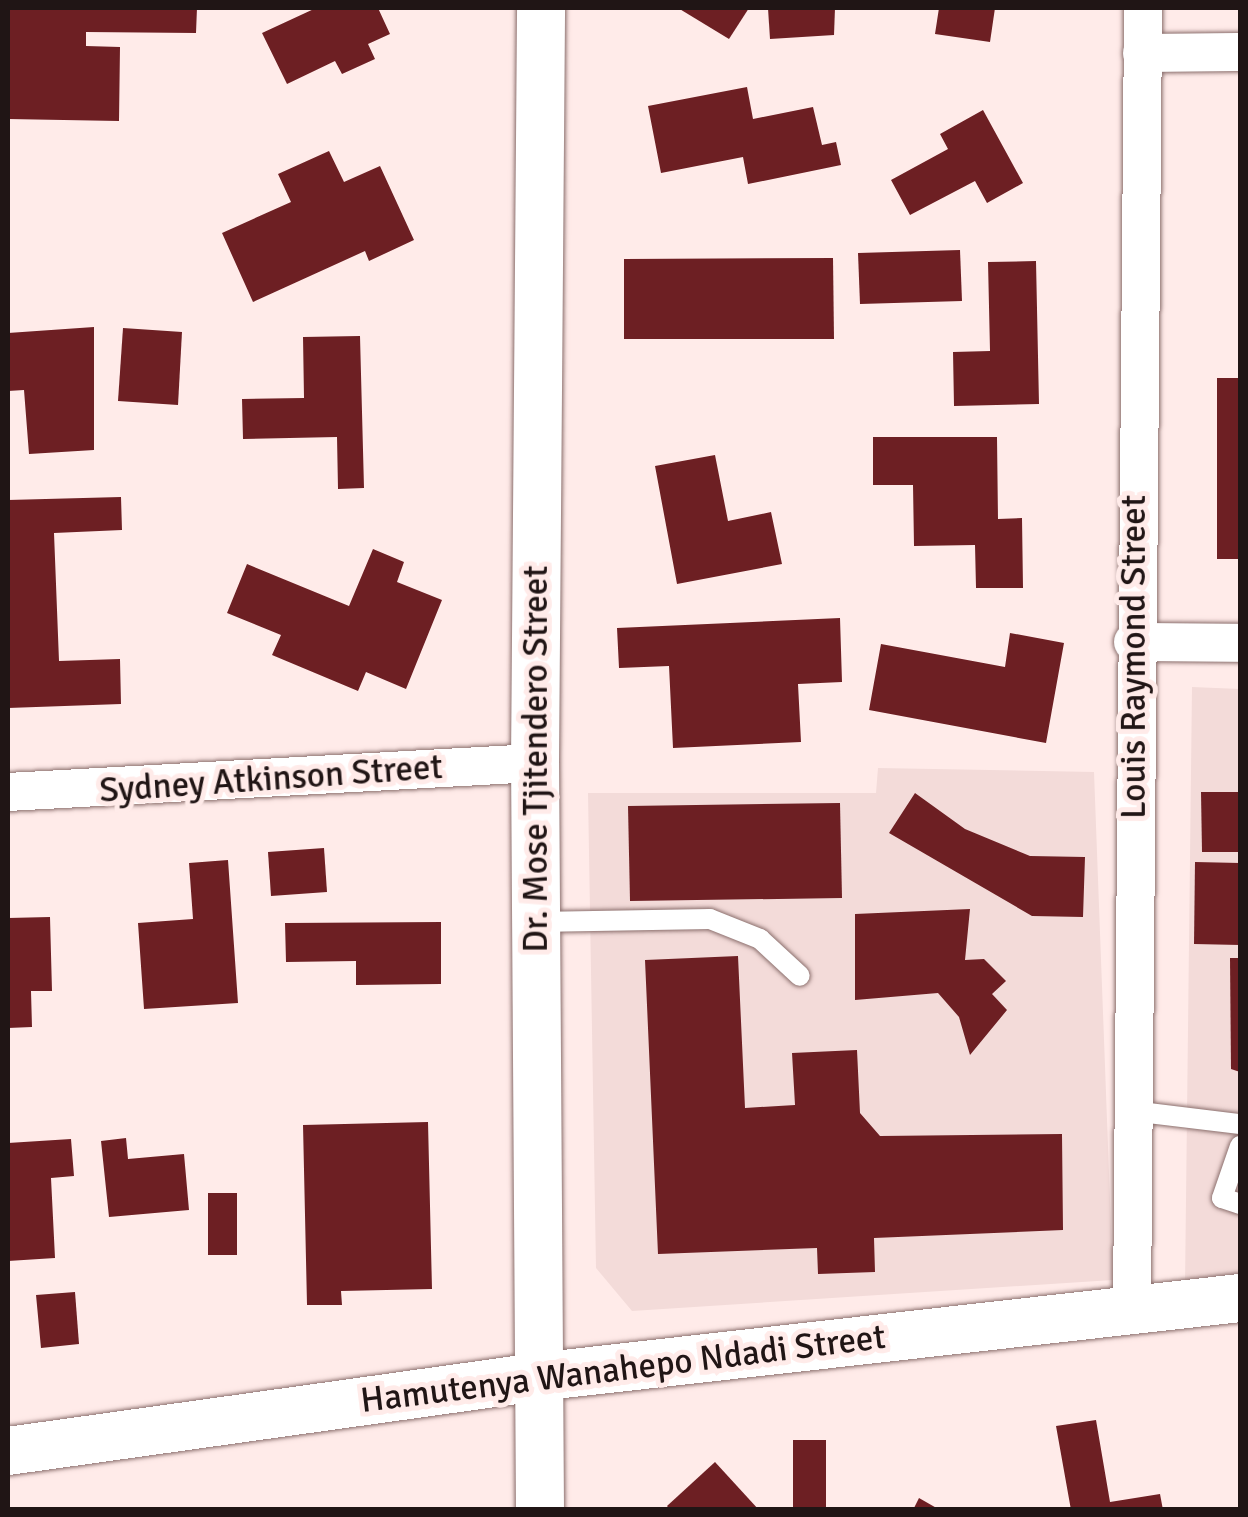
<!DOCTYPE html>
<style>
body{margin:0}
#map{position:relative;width:1248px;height:1517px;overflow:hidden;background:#ffebe9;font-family:Signika,sans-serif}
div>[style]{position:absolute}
.built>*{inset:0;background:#f3dbd9}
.building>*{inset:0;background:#6d1f23}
.roads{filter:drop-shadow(0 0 2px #8b6f6d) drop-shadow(0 0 2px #8b6f6d)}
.service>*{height:20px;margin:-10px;padding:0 10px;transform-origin:10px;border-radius:10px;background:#fff}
.minor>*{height:38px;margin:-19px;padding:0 19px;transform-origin:19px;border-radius:19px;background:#fff}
.tertiary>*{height:48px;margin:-24px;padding:0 24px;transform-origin:24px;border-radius:24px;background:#fff}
span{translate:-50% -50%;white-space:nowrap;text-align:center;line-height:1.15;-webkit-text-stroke:10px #ffebe9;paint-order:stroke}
.street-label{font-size:35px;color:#201515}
.frame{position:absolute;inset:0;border:10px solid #201515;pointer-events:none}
</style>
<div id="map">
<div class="built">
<i style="clip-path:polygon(1192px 687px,1240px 689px,1240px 1282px,1185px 1286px)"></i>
<i style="clip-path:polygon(878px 768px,1094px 772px,1113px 1280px,632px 1311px,596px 1268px,588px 793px,876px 793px)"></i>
</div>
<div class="building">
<i style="clip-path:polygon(8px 8px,197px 8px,196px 33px,86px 32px,86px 46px,120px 47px,119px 121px,8px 119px)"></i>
<i style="clip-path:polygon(316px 8px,378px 8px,390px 34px,368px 44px,375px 59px,342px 74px,335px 61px,287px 84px,262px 33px)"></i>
<i style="clip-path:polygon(678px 8px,749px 8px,729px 39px)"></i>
<i style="clip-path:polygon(768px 8px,835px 8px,834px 35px,770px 39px)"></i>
<i style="clip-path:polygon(939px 8px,995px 8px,990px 42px,935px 34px)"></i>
<i style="clip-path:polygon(747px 87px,753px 119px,813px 107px,822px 145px,836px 142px,841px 165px,748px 184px,743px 157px,661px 173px,648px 106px)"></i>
<i style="clip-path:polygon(983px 110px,1023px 183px,987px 203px,975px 181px,910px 215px,891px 180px,948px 149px,940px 134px)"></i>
<i style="clip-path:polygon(329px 151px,344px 182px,380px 166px,414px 240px,369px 261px,365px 251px,253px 302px,222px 233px,291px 202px,278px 174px)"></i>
<i style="clip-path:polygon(960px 250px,962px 301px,860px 304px,858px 253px)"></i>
<i style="clip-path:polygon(833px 258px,834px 339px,624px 339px,624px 259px)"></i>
<i style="clip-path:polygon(1036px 261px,1039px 404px,954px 406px,953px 352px,990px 351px,988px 262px)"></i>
<i style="clip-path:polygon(94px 327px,94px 450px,29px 454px,24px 390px,8px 391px,8px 333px)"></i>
<i style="clip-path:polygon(123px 328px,182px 332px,178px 405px,118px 401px)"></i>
<i style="clip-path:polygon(360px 336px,364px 488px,338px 489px,337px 437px,243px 439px,242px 399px,304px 398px,303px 337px)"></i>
<i style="clip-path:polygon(1217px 378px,1240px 378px,1240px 559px,1217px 559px)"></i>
<i style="clip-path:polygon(873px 437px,997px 437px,998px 519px,1022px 518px,1023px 588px,976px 588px,975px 545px,914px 546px,913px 485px,873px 485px)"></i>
<i style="clip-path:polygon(715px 455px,728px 521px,771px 512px,782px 564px,677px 584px,655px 466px)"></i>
<i style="clip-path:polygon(121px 497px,122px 530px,54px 533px,59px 661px,120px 659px,121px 704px,8px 708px,8px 500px)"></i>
<i style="clip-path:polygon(373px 549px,404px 562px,397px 582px,442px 600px,406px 689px,366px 672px,358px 691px,272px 655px,281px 635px,227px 613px,247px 564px,349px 606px)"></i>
<i style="clip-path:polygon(840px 618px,842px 682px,798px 684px,801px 742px,673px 748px,669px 666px,619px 668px,617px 628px)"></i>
<i style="clip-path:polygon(1010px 633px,1064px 643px,1046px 743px,869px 710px,881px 644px,1005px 667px)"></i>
<i style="clip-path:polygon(1201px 792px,1240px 792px,1240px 852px,1202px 852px)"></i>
<i style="clip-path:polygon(915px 793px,965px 829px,1030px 856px,1085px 857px,1083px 917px,1032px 916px,889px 833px)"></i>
<i style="clip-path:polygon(840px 803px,842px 898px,630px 901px,628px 806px)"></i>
<i style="clip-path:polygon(324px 848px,327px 892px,271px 896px,268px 852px)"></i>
<i style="clip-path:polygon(228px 860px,238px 1003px,144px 1009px,138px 923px,193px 919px,189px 863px)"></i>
<i style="clip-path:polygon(1195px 862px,1240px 863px,1240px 945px,1194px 944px)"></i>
<i style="clip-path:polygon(970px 909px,965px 960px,984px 959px,1006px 981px,992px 994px,1007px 1010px,970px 1055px,959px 1017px,938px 993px,855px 1000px,855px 914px)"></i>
<i style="clip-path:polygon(50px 917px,52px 991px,31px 991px,32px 1027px,8px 1028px,8px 918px)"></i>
<i style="clip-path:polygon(441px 922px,441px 984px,356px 985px,356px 961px,286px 962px,285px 923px)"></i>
<i style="clip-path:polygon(738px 956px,745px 1108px,795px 1105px,792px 1053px,857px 1050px,860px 1113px,880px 1136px,1062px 1134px,1063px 1230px,874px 1238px,875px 1272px,818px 1274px,817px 1248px,658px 1254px,645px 960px)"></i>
<i style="clip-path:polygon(1230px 958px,1240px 958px,1240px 1072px,1231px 1069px)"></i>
<i style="clip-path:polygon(428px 1122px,432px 1289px,341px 1291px,342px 1305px,307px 1305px,303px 1125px)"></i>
<i style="clip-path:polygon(126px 1138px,128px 1159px,184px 1154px,189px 1210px,109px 1217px,101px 1141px)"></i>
<i style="clip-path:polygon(71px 1139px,74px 1176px,51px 1178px,55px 1258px,8px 1261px,8px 1143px)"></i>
<i style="clip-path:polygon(208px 1193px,237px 1193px,237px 1255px,208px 1255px)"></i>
<i style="clip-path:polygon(75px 1292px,79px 1344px,41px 1348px,36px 1295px)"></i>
<i style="clip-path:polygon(1096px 1420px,1110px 1502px,1160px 1494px,1163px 1510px,1071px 1510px,1056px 1426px)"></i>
<i style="clip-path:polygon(793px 1440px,826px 1440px,826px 1510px,793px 1510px)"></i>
<i style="clip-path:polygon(715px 1462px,759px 1510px,670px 1510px,667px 1506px)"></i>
<i style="clip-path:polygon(919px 1498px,940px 1510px,913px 1510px)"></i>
</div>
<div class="roads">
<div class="service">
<i style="left:536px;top:922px;width:174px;rotate:-1deg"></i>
<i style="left:710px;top:919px;width:54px;rotate:21.8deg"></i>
<i style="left:760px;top:939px;width:54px;rotate:42.8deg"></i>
<i style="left:1132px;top:1111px;width:109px;rotate:6.9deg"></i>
<i style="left:1240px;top:1146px;width:55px;rotate:109.1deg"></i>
<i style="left:1222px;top:1198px;width:19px;rotate:18deg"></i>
</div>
<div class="minor">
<i style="left:1142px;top:53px;width:98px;rotate:-0.6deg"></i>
<i style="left:1133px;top:642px;width:107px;rotate:0.5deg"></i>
<i style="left:8px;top:792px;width:528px;rotate:-3.15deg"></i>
<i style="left:1132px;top:1307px;width:1299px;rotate:-89.51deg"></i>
</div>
<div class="tertiary">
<i style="left:8px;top:1451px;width:534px;rotate:-7.96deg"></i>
<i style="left:537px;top:1377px;width:707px;rotate:-6.41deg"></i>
<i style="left:540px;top:1510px;width:747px;rotate:-90.38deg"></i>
<i style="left:535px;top:763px;width:755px;rotate:-89.54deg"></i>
</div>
</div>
<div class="street-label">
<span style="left:1134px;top:657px;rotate:-90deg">Louis Raymond Street</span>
<span style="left:536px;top:759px;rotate:-90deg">Dr. Mose Tjitendero Street</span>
<span style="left:271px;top:779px;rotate:-4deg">Sydney Atkinson Street</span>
<span style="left:623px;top:1369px;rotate:-7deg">Hamutenya Wanahepo Ndadi Street</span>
</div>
<div class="frame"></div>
</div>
